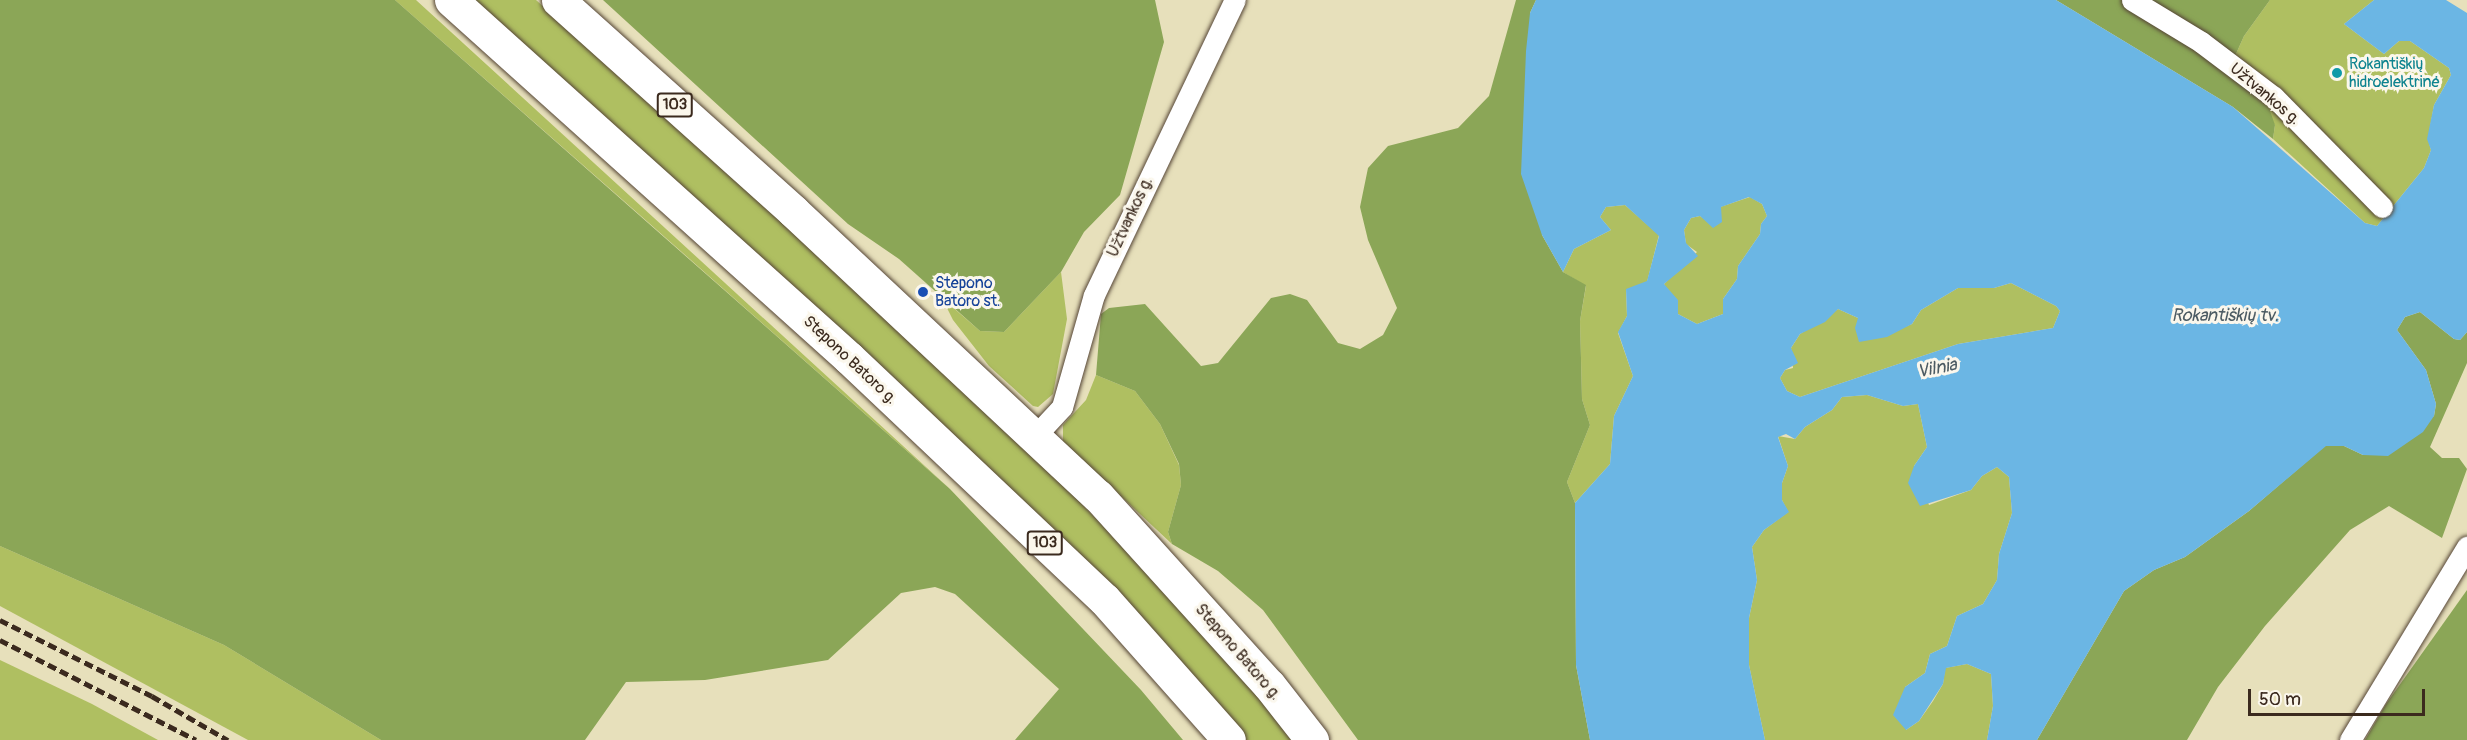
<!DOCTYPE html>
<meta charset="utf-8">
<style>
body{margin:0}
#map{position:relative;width:2467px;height:740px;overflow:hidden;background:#e7e0bb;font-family:Pangolin,sans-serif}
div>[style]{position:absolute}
.green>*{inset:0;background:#afbf61}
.forest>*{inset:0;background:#8ba657}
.water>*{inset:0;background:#6bb6e4}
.roads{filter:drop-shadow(0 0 2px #554536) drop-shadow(0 0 2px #554536)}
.street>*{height:21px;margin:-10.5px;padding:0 10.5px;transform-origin:10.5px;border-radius:10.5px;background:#fff}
.primary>*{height:33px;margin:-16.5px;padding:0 16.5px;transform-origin:16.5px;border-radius:16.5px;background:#fff}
.rail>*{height:4.5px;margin-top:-2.25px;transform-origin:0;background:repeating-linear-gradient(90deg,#3b2a1e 0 9px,transparent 0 13.5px)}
.dots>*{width:16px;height:16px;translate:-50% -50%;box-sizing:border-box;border:3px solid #fbf7ec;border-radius:50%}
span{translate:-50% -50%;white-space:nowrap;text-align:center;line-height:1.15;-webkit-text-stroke:6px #fbf7ec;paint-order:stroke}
.shield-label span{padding:2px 4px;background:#fbf7ec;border:2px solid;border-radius:4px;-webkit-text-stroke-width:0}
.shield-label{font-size:15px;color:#3b2a1e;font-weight:700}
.culture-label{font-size:16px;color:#0d838f}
.left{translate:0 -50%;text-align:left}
.street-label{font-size:16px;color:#3b2a1e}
.transit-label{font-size:16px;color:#164399}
.water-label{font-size:18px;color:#4c5b63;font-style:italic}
.scale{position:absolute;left:2248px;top:689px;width:177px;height:27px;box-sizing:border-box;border:3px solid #3b2a1e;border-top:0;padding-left:8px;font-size:18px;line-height:21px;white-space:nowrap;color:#3b2a1e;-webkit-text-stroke:4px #fbf7ec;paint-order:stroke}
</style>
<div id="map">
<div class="green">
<i style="clip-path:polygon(395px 0,416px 0,950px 489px,650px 224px)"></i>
<i style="clip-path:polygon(471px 0,536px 0,880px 311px,1070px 492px,1183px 608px,1294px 740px,1245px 740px,1229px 718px)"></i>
<i style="clip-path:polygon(2270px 0,2374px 0,2344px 24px,2384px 54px,2399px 41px,2410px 41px,2449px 68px,2451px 75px,2434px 105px,2428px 139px,2431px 150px,2424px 168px,2377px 226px,2365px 223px,2273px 139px,2275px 125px,2227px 74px,2244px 36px)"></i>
<i style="clip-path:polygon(1750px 197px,1762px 204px,1767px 216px,1761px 224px,1760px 234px,1738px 266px,1737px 279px,1723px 299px,1723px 314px,1697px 324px,1678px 314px,1664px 284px,1697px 252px,1686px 244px,1684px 230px,1691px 218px,1700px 216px,1707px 221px,1720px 207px)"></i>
<i style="clip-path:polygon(1625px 205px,1659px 235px,1647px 282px,1626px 290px,1627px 316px,1618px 333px,1633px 376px,1614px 416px,1610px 464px,1575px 503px,1567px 482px,1590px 425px,1582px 399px,1581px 358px,1580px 321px,1586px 286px,1563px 272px,1574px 249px,1611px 230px,1600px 217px,1606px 207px)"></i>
<i style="clip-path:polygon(1061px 272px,1067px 319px,1053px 394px,1038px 407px,1033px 406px,989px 366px,953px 320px,942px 298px,980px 331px,1004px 332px)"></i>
<i style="clip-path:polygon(2011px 283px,2056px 306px,2060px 311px,2053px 328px,1958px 344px,1800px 397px,1787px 391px,1780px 378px,1785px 370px,1793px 368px,1791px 348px,1800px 334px,1838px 309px,1858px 318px,1873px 339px,1912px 324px,1921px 310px,1958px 288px,1994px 288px)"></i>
<i style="clip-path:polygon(1096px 375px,1135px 391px,1160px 424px,1179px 465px,1181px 485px,1168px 532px,1172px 544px,1063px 442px,1063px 425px,1086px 400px)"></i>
<i style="clip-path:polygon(1867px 395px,1903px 406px,1918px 404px,1927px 447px,1914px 466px,1929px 505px,1971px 490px,1982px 476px,1997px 467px,2009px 477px,2012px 513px,1999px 554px,1997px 580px,1983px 604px,1957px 616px,1947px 646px,1930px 654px,1925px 673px,1905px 687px,1906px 730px,1919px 721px,1933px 701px,1943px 684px,1945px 668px,1967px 664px,1991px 674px,1993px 706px,1987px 740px,1765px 740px,1749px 665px,1749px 618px,1757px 580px,1752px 547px,1764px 530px,1788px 512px,1782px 500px,1782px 483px,1788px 466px,1778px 436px,1795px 439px,1805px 427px,1832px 410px,1842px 397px)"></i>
<i style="clip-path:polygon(0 546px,224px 645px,381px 740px,248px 740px,0 606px)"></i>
<i style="clip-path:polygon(0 660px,92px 704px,158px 740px,0 740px)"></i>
</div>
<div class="forest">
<i style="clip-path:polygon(0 0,395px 0,950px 489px,1141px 690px,1183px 740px,1015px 740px,1059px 689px,955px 594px,935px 587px,901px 593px,828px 660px,705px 680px,626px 682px,585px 740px,381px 740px,224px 645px,0 546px)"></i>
<i style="clip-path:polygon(603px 0,1155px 0,1164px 42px,1120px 195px,1084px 232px,1061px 272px,1004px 332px,980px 331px,899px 259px,848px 224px)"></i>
<i style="clip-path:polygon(1516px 0,1536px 0,1530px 13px,1542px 235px,1563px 272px,1586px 285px,1580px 321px,1581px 358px,1582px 399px,1590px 425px,1567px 482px,1575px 503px,1576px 665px,1590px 740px,1358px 740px,1263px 610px,1218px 571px,1172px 544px,1168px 532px,1181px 485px,1179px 464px,1160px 424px,1135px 391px,1096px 375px,1101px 314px,1109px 308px,1145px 304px,1201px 366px,1218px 363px,1271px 298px,1290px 294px,1307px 300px,1338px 343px,1360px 349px,1383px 335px,1397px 308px,1368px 240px,1360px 207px,1368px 168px,1388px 146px,1458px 128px,1489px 96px)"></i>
<i style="clip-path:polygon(2056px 0,2270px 0,2244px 36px,2227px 74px,2269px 108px,2275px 125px,2273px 139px,2233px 107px)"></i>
<i style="clip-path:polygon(2420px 312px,2454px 339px,2460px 340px,2467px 332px,2467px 363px,2430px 447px,2442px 458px,2459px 458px,2467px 469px,2442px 538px,2389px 506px,2350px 530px,2265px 626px,2218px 687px,2187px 740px,2037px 740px,2124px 591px,2154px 570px,2185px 557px,2249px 511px,2326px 445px,2344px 446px,2363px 455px,2434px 416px,2436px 404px,2426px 370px,2397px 330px,2405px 317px)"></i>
<i style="clip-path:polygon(2467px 590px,2467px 740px,2365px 740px,2386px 704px)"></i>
</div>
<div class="water">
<i style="clip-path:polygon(evenodd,1536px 0,2056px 0,2233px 107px,2365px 223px,2377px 226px,2424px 168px,2431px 150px,2427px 139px,2434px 105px,2451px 75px,2449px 68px,2410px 41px,2399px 41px,2384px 54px,2344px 24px,2374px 0,2446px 0,2467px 13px,2467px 332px,2460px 340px,2454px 339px,2420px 312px,2405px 317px,2397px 330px,2426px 370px,2436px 404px,2434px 416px,2423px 432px,2388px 456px,2363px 455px,2344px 446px,2326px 446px,2249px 511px,2185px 557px,2154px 570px,2124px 591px,2037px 740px,1987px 740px,1993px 706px,1991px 674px,1967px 664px,1946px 668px,1943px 684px,1919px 721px,1906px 730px,1893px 715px,1905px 687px,1925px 673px,1930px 654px,1947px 646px,1957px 616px,1983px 604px,1997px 580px,1999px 554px,2012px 513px,2009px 477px,1997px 467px,1982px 476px,1971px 490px,1920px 506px,1908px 483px,1914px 466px,1927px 447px,1918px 404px,1903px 406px,1867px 395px,1842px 397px,1832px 410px,1805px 427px,1795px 439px,1786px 434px,1778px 437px,1788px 466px,1782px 483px,1782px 500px,1789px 512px,1764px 530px,1752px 547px,1757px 580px,1749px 618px,1749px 665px,1765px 740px,1590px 740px,1576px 665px,1575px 503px,1610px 464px,1614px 416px,1633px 376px,1618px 332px,1627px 316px,1626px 289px,1647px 281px,1659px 236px,1625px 205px,1606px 207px,1600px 217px,1611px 230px,1574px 249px,1563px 272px,1542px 235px,1521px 174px,1526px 51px,1530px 13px,1536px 0,1749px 197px,1762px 204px,1767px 216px,1761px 224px,1760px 234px,1738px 266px,1737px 279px,1723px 299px,1723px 314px,1697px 324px,1678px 314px,1678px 300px,1664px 284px,1698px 256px,1686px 243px,1684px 230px,1691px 218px,1700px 216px,1713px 228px,1722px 222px,1721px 207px,1749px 197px,1536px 0,2011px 283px,2056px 306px,2060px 311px,2053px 328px,1958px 344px,1800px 397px,1787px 391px,1780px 378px,1785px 370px,1798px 363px,1791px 348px,1800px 334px,1825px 322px,1838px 309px,1858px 318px,1855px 328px,1859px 342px,1887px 337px,1912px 324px,1921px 310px,1958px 288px,1994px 288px,2011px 283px)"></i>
</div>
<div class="roads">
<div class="street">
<i style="left:2132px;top:0;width:81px;rotate:31.3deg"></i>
<i style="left:2201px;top:42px;width:91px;rotate:37deg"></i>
<i style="left:2274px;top:97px;width:154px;rotate:45.5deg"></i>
<i style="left:1036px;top:435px;width:38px;rotate:-47deg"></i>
<i style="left:1062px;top:407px;width:116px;rotate:-74.1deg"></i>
<i style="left:1094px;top:295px;width:327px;rotate:-64.5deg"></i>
<i style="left:2350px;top:740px;width:226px;rotate:-58.8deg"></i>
</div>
<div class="primary">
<i style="left:451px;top:0;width:535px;rotate:41.97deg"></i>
<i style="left:849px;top:358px;width:351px;rotate:43.4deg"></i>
<i style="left:1104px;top:599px;width:188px;rotate:48.4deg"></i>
<i style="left:558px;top:0;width:316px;rotate:41.9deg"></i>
<i style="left:793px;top:211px;width:417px;rotate:43.1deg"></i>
<i style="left:1098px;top:496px;width:255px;rotate:47.9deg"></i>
<i style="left:1269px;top:685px;width:70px;rotate:52deg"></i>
</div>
</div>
<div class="rail">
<i style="left:0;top:620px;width:170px;rotate:26.6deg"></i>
<i style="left:152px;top:696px;width:88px;rotate:30.1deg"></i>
<i style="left:0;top:640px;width:220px;rotate:27deg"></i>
</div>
<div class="dots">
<i style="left:2337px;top:73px;background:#0f9aa8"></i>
<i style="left:923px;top:292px;background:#1a4fb4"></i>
</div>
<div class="shield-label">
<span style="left:675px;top:105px">103</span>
<span style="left:1045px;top:543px">103</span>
</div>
<div class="culture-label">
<span class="left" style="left:2349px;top:73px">Rokantiškių<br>hidroelektrinė</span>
</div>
<div class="street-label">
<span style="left:2265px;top:94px;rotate:40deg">Užtvankos g.</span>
<span style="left:1130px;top:217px;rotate:-65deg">Užtvankos g.</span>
<span style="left:850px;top:360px;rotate:43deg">Stepono Batoro g.</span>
<span style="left:1238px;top:652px;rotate:49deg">Stepono Batoro g.</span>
</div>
<div class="transit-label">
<span class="left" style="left:935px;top:292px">Stepono<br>Batoro st.</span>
</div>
<div class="water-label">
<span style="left:2225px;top:316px">Rokantiškių tv.</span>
<span style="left:1937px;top:369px;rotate:-11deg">Vilnia</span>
</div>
<div class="scale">50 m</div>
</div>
